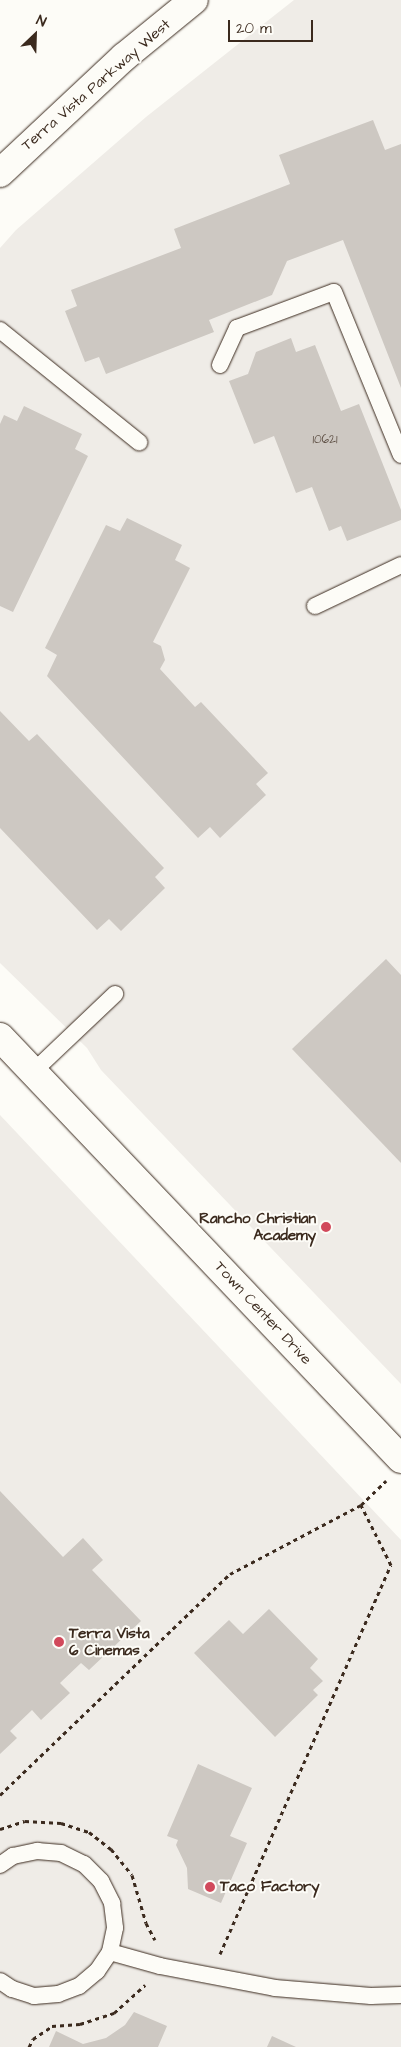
<!DOCTYPE html>
<style>
body{margin:0}
#map{position:relative;width:401px;height:2047px;overflow:hidden;background:#fdfcf7;font-family:"Architects Daughter",sans-serif}
div>[style]{position:absolute}
.built>*{inset:0;background:#efece7}
.building>*{inset:0;background:#cdc8c2}
.path>*{height:3px;margin-top:-1.5px;transform-origin:0;background:repeating-linear-gradient(90deg,#3b2a1e 0 4px,transparent 0 8px)}
.roads{filter:drop-shadow(0 0 1px #3b2a1e) drop-shadow(0 0 1px #3b2a1e)}
.service>*{height:16px;margin:-8px;padding:0 8px;transform-origin:8px;border-radius:8px;background:#fdfcf7}
.tertiary>*{height:28px;margin:-14px;padding:0 14px;transform-origin:14px;border-radius:14px;background:#fdfcf7}
.dots>*{width:14px;height:14px;translate:-50% -50%;box-sizing:border-box;border:2px solid #fdfcf7;border-radius:50%}
span{translate:-50% -50%;white-space:nowrap;text-align:center;line-height:1.15;-webkit-text-stroke:4px #fdfcf7;paint-order:stroke}
.number-label{font-size:12px;color:#605247}
.number-label span{-webkit-text-stroke-width:0}
.street-label{font-size:15px;color:#3b2a1e}
.poi-label{font-size:15px;color:#3b2a1e;font-weight:700}
.right{translate:-100% -50%;text-align:right}
.left{translate:0 -50%;text-align:left}
.north{position:absolute;left:10px;top:10px;width:50px;height:50px;-webkit-text-stroke:4px #fdfcf7;paint-order:stroke;rotate:24deg;font-size:14px;font-weight:700;line-height:20px;text-align:center;color:#3b2a1e}
.north::after{content:'';display:block;margin:auto;width:18px;height:22px;background:#3b2a1e;clip-path:polygon(50% 0,100% 100%,50% 72%,0 100%)}
.scale{position:absolute;left:228px;top:20px;width:85px;height:22px;box-sizing:border-box;border:2px solid #3b2a1e;border-top:0;padding-left:6px;font-size:15px;line-height:18px;white-space:nowrap;color:#3b2a1e;-webkit-text-stroke:4px #fdfcf7;paint-order:stroke}
</style>
<div id="map">
<div class="built">
<i style="clip-path:polygon(294px 0,401px 0,401px 1384px,101px 1070px,87px 1048px,0 963px,0 248px,16px 230px,146px 117px)"></i>
<i style="clip-path:polygon(0 1115px,401px 1540px,401px 2047px,0 2047px)"></i>
</div>
<div class="building">
<i style="clip-path:polygon(373px 120px,385px 150px,401px 144px,401px 388px,343px 240px,287px 261px,272px 295px,209px 320px,214px 332px,106px 374px,99px 357px,85px 362px,65px 311px,77px 306px,71px 290px,181px 248px,174px 229px,290px 184px,279px 155px)"></i>
<i style="clip-path:polygon(291px 338px,296px 352px,315px 345px,341px 411px,359px 404px,401px 510px,401px 520px,347px 541px,341px 526px,329px 531px,312px 487px,296px 493px,274px 436px,254px 444px,229px 381px,248px 374px,256px 352px)"></i>
<i style="clip-path:polygon(24px 406px,82px 434px,75px 449px,88px 456px,13px 612px,0 606px,0 424px,4px 415px,17px 421px)"></i>
<i style="clip-path:polygon(127px 518px,182px 545px,175px 560px,190px 568px,153px 642px,161px 646px,165px 660px,160px 669px,195px 707px,201px 702px,268px 773px,256px 784px,266px 795px,220px 838px,210px 827px,198px 838px,47px 676px,57px 655px,45px 648px,106px 525px,120px 531px)"></i>
<i style="clip-path:polygon(0 711px,29px 741px,37px 734px,164px 868px,155px 877px,165px 888px,121px 931px,109px 919px,97px 930px,0 828px)"></i>
<i style="clip-path:polygon(386px 959px,401px 975px,401px 1163px,292px 1049px)"></i>
<i style="clip-path:polygon(0 1491px,63px 1557px,83px 1538px,103px 1560px,92px 1570px,141px 1621px,89px 1670px,81px 1663px,60px 1683px,70px 1693px,41px 1720px,32px 1710px,10px 1731px,17px 1738px,0 1754px)"></i>
<i style="clip-path:polygon(269px 1609px,318px 1659px,310px 1668px,323px 1681px,313px 1690px,318px 1695px,275px 1737px,194px 1653px,229px 1620px,243px 1634px)"></i>
<i style="clip-path:polygon(198px 1764px,252px 1788px,230px 1836px,247px 1843px,221px 1903px,188px 1889px,187px 1868px,176px 1845px,178px 1840px,167px 1836px)"></i>
<i style="clip-path:polygon(134px 2012px,167px 2026px,158px 2047px,49px 2047px,56px 2031px,83px 2044px,106px 2038px,125px 2025px)"></i>
<i style="clip-path:polygon(272px 2036px,296px 2047px,267px 2047px)"></i>
</div>
<div class="path">
<i style="left:0;top:1795px;width:319px;rotate:-43.9deg"></i>
<i style="left:230px;top:1574px;width:148px;rotate:-27.8deg"></i>
<i style="left:361px;top:1505px;width:35px;rotate:-44deg"></i>
<i style="left:0;top:1829px;width:26px;rotate:-18deg"></i>
<i style="left:25px;top:1821px;width:36px;rotate:3deg"></i>
<i style="left:61px;top:1823px;width:29px;rotate:18deg"></i>
<i style="left:89px;top:1832px;width:28px;rotate:38deg"></i>
<i style="left:111px;top:1849px;width:33px;rotate:51deg"></i>
<i style="left:132px;top:1875px;width:50px;rotate:73.7deg"></i>
<i style="left:146px;top:1923px;width:19px;rotate:62deg"></i>
<i style="left:220px;top:1954px;width:425px;rotate:-66.3deg"></i>
<i style="left:391px;top:1565px;width:67px;rotate:-116.6deg"></i>
<i style="left:29px;top:2047px;width:9px;rotate:-63deg"></i>
<i style="left:33px;top:2039px;width:23px;rotate:-34deg"></i>
<i style="left:52px;top:2026px;width:28px;rotate:-4deg"></i>
<i style="left:80px;top:2024px;width:36px;rotate:-18deg"></i>
<i style="left:114px;top:2013px;width:42px;rotate:-42.1deg"></i>
</div>
<div class="roads">
<div class="service">
<i style="left:0;top:330px;width:179px;rotate:38.9deg"></i>
<i style="left:220px;top:365px;width:41px;rotate:-65.3deg"></i>
<i style="left:237px;top:328px;width:103px;rotate:-20.4deg"></i>
<i style="left:334px;top:292px;width:176px;rotate:67.7deg"></i>
<i style="left:315px;top:606px;width:95px;rotate:-25.5deg"></i>
<i style="left:34px;top:1071px;width:112px;rotate:-43.5deg"></i>
<i style="left:0;top:1865px;width:16px;rotate:-35deg"></i>
<i style="left:13px;top:1856px;width:25px;rotate:-12deg"></i>
<i style="left:37px;top:1851px;width:24px;rotate:5deg"></i>
<i style="left:61px;top:1853px;width:25px;rotate:26deg"></i>
<i style="left:84px;top:1864px;width:24px;rotate:45deg"></i>
<i style="left:101px;top:1881px;width:25px;rotate:63deg"></i>
<i style="left:112px;top:1903px;width:25px;rotate:83deg"></i>
<i style="left:115px;top:1928px;width:25px;rotate:102deg"></i>
<i style="left:110px;top:1952px;width:23px;rotate:124deg"></i>
<i style="left:97px;top:1971px;width:23px;rotate:140deg"></i>
<i style="left:79px;top:1986px;width:22px;rotate:159deg"></i>
<i style="left:58px;top:1994px;width:24px;rotate:175deg"></i>
<i style="left:34px;top:1996px;width:23px;rotate:-162deg"></i>
<i style="left:12px;top:1989px;width:14px;rotate:-146deg"></i>
<i style="left:110px;top:1952px;width:52px;rotate:15.6deg"></i>
<i style="left:160px;top:1966px;width:117px;rotate:10.8deg"></i>
<i style="left:275px;top:1988px;width:96px;rotate:4.8deg"></i>
<i style="left:371px;top:1996px;width:30px;rotate:-2deg"></i>
</div>
<div class="tertiary">
<i style="left:0;top:173px;width:170px;rotate:-43.1deg"></i>
<i style="left:124px;top:57px;width:90px;rotate:-39.2deg"></i>
<i style="left:0;top:1037px;width:582px;rotate:46.46deg"></i>
</div>
</div>
<div class="dots">
<i style="left:326px;top:1227px;background:#d1495b"></i>
<i style="left:59px;top:1642px;background:#d1495b"></i>
<i style="left:210px;top:1887px;background:#d1495b"></i>
</div>
<div class="number-label">
<span style="left:325px;top:440px">10621</span>
</div>
<div class="street-label">
<span style="left:96px;top:85px;rotate:-41deg">Terra Vista Parkway West</span>
<span style="left:263px;top:1313px;rotate:47deg">Town Center Drive</span>
</div>
<div class="poi-label">
<span class="right" style="left:316px;top:1227px">Rancho Christian<br>Academy</span>
<span class="left" style="left:69px;top:1642px">Terra Vista<br>6 Cinemas</span>
<span class="left" style="left:220px;top:1887px">Taco Factory</span>
</div>
<div class="north">N</div>
<div class="scale">20 m</div>
</div>
